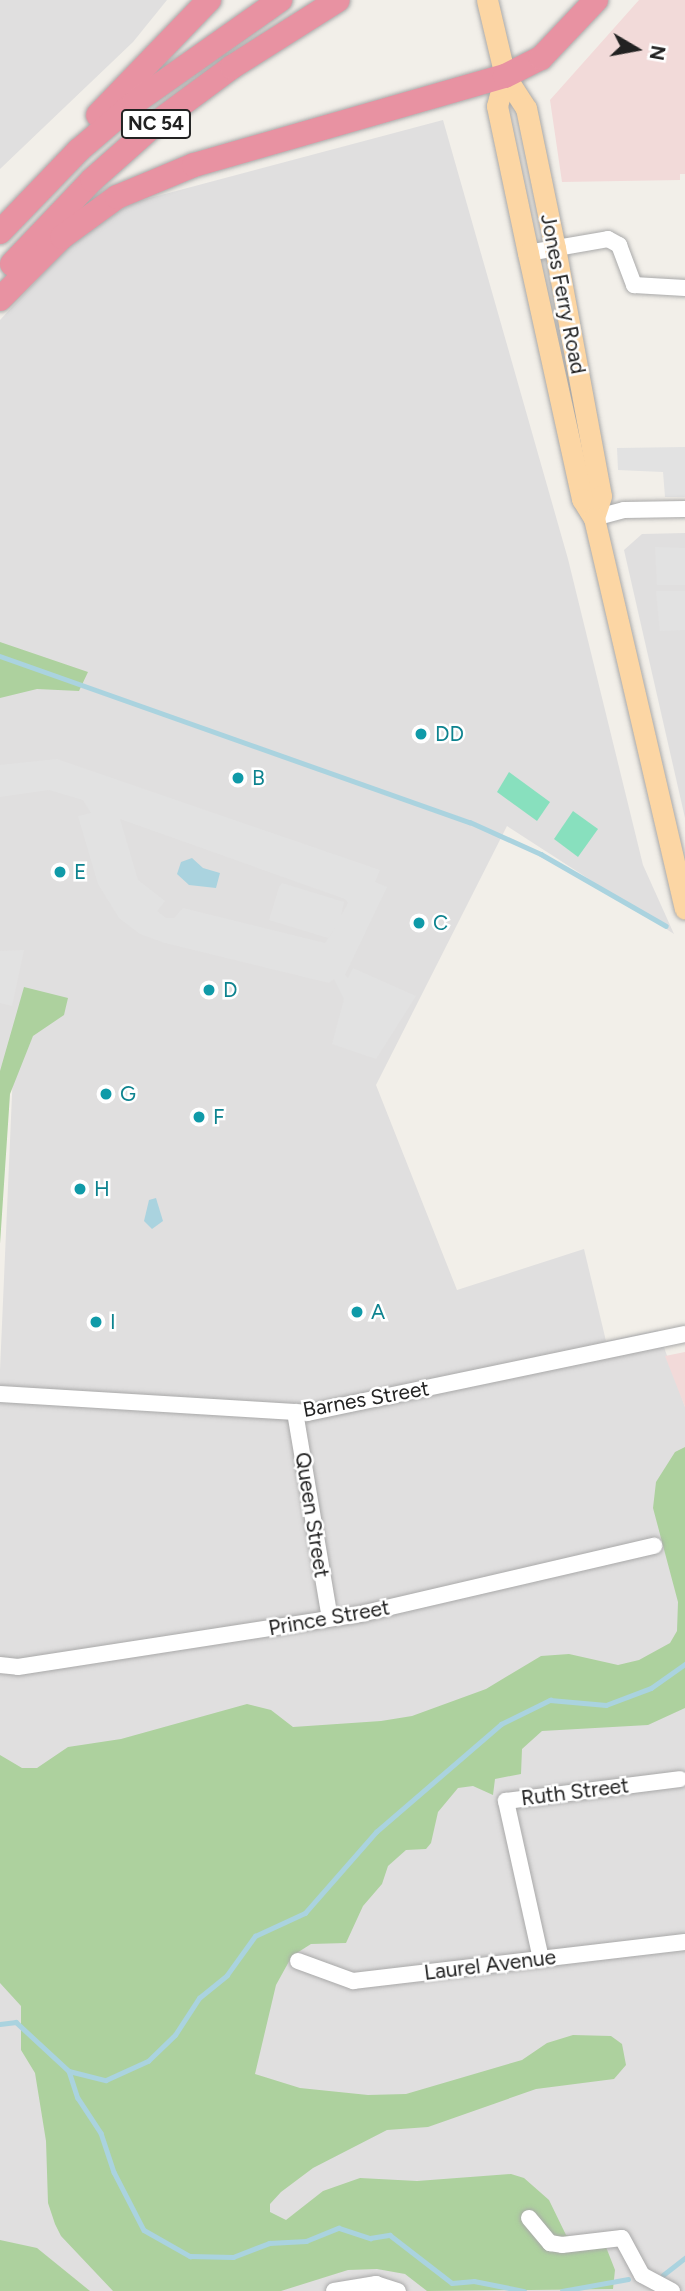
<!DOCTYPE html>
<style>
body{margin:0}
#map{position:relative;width:685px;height:2291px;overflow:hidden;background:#f2efe9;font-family:Figtree,sans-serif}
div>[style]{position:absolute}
.residential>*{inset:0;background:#e0dfdf}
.commercial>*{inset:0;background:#f2dad9}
.forest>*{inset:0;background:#add19e}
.pitch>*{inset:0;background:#88e0be}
.parking>*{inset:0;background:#e2e2e2}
.water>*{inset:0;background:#aad3df}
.stream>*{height:4.5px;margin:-2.25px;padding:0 2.25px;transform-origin:2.25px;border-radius:2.25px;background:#aad3df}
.roads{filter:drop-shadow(0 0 2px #a9a9a9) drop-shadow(0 0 2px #a9a9a9)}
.minor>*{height:16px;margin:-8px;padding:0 8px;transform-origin:8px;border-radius:8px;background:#fff}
.major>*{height:21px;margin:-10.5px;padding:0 10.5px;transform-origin:10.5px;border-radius:10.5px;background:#fcd6a4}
.highway>*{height:24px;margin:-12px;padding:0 12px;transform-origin:12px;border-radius:12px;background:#e892a2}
.dots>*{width:19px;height:19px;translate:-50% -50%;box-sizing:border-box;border:4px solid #fff;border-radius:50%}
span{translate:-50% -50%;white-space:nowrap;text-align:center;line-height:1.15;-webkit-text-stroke:5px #fff;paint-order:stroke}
.shield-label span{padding:2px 5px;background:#fff;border:2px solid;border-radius:5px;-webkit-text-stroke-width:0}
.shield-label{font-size:19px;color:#222;font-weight:700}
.street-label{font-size:21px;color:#222}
.culture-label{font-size:21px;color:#0d838f}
.left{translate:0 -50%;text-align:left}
.north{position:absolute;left:601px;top:14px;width:70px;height:70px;-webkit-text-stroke:5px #fff;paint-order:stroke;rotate:100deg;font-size:19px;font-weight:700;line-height:28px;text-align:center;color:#222}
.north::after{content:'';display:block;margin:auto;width:24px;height:32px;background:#222;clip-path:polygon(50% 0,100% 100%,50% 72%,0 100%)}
</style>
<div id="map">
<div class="residential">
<i style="clip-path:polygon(0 0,167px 0,133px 42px,0 169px)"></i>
<i style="clip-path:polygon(443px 120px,568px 559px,643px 865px,674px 934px,507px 826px,376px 1085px,457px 1290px,584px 1249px,606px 1341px,658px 1330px,685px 1407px,685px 2291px,0 2291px,0 1370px,13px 1072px,0 1116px,0 320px,73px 241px,131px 203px)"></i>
<i style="clip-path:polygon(685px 533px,685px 818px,624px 550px,642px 534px)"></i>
</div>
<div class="commercial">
<i style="clip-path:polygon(639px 0,685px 0,685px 174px,680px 174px,680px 180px,562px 182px,550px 100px)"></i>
<i style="clip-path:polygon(685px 1352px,685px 1407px,665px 1356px)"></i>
</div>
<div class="forest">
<i style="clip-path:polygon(0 642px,88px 672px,79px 691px,37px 689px,0 698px)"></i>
<i style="clip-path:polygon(24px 987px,68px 998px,64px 1015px,33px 1036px,10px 1094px,0 1244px,0 1071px)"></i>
<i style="clip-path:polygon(685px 1447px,685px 1708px,648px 1725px,542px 1731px,522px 1749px,521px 1774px,495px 1779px,493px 1795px,473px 1786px,458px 1788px,438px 1812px,431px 1843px,426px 1849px,406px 1850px,388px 1866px,382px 1884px,363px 1906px,346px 1943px,311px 1944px,292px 1956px,276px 1985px,255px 2074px,300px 2088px,368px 2095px,406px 2094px,522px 2060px,547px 2043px,573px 2035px,611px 2036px,622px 2044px,626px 2065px,614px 2079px,536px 2089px,428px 2127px,387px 2130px,313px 2168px,281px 2192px,270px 2204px,270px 2212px,286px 2220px,323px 2191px,360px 2178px,417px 2181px,511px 2174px,524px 2178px,549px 2200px,566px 2235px,606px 2247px,615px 2270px,613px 2289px,427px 2291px,405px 2274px,377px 2269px,348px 2270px,281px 2291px,113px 2291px,61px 2236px,55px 2224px,48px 2203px,46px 2141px,35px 2073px,21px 2050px,21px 2006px,0 1983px,0 1755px,22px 1768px,37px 1768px,68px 1747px,121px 1739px,247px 1704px,271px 1710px,293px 1727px,381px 1721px,412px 1716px,486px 1689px,541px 1656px,569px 1654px,618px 1665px,639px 1660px,670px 1643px,677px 1631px,678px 1602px,653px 1508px,656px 1482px,675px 1452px)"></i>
<i style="clip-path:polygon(0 2240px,37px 2248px,90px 2291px,0 2291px)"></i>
</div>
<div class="pitch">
<i style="clip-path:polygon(509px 772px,550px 802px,537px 821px,497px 792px)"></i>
<i style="clip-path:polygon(573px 811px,598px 829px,578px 857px,554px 839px)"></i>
</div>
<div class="parking">
<i style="clip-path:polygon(685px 447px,685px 497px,665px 497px,663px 472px,618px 470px,617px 448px)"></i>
<i style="clip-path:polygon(655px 547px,685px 548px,685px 585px,657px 585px)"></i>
<i style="clip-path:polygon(656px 591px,685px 591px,685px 630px,660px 631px)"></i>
<i style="clip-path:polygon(evenodd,57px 759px,380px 870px,375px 882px,387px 887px,345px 975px,348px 978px,353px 968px,416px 996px,376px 1059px,332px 1044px,344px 999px,334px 979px,329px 983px,165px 943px,140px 934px,119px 918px,98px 884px,78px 816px,91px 813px,83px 800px,49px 790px,0 797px,0 765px,57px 759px,120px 819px,345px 899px,348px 903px,341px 916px,344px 902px,282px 883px,279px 887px,269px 920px,328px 938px,336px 927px,325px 943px,183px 908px,174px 918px,166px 918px,157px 911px,165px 901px,138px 880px,120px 819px)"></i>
<i style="clip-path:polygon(24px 950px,12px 1006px,0 1003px,0 951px)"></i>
</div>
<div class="water">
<i style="clip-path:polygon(192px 858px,203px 868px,220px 873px,216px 888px,189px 885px,177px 874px,181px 862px)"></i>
<i style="clip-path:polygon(156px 1198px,163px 1221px,152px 1229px,144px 1221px,149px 1200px)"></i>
</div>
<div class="stream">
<i style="left:0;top:656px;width:498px;rotate:19.5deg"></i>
<i style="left:470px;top:822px;width:78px;rotate:24.3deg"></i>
<i style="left:541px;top:854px;width:144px;rotate:29.9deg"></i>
<i style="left:0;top:2024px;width:16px;rotate:-7deg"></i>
<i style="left:16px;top:2022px;width:72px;rotate:42.8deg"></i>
<i style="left:69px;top:2071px;width:38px;rotate:14deg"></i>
<i style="left:106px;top:2080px;width:46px;rotate:-24.3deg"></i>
<i style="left:148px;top:2061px;width:37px;rotate:-44deg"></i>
<i style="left:175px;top:2035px;width:44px;rotate:-57deg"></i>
<i style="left:199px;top:1998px;width:36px;rotate:-39deg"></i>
<i style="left:227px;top:1975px;width:48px;rotate:-54.3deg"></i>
<i style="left:255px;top:1936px;width:55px;rotate:-24.7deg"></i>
<i style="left:305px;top:1913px;width:108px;rotate:-48.8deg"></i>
<i style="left:376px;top:1832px;width:165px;rotate:-40.8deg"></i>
<i style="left:501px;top:1724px;width:55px;rotate:-26.1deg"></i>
<i style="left:550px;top:1700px;width:56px;rotate:5.1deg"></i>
<i style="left:606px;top:1705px;width:48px;rotate:-20.7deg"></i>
<i style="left:651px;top:1688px;width:42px;rotate:-35.2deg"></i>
<i style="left:69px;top:2071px;width:28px;rotate:72deg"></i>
<i style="left:78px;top:2098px;width:42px;rotate:56.7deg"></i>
<i style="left:101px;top:2133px;width:41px;rotate:71.6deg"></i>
<i style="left:114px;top:2172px;width:65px;rotate:62.7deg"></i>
<i style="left:144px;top:2230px;width:53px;rotate:29.5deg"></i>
<i style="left:190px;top:2256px;width:43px;rotate:1.3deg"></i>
<i style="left:233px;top:2257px;width:39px;rotate:-21deg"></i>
<i style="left:269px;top:2243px;width:37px;rotate:-3deg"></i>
<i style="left:306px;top:2241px;width:35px;rotate:-22deg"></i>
<i style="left:339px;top:2228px;width:33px;rotate:18deg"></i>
<i style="left:370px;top:2238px;width:20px;rotate:-9deg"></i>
<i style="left:390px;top:2235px;width:78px;rotate:37.7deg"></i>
<i style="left:452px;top:2283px;width:22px;rotate:-5deg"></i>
<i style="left:474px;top:2281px;width:51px;rotate:11.3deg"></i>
<i style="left:663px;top:2275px;width:28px;rotate:-38deg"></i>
<i style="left:562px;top:2291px;width:67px;rotate:-10.3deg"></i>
</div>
<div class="roads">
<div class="minor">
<i style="left:528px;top:253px;width:81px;rotate:-9.9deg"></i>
<i style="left:608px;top:239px;width:13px;rotate:29deg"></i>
<i style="left:619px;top:245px;width:43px;rotate:69.4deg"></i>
<i style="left:634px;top:285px;width:51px;rotate:3.4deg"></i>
<i style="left:594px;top:518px;width:31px;rotate:-15deg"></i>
<i style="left:624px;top:510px;width:61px;rotate:-0.9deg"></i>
<i style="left:0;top:1394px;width:308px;rotate:3.5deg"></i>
<i style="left:307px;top:1413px;width:386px;rotate:-11.8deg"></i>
<i style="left:295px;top:1412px;width:209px;rotate:80.4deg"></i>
<i style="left:0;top:1665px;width:18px;rotate:6deg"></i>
<i style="left:18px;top:1667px;width:351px;rotate:-8.8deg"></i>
<i style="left:365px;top:1613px;width:297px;rotate:-13.1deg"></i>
<i style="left:541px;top:1959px;width:162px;rotate:-102.5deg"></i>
<i style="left:506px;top:1801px;width:175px;rotate:-7.2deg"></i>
<i style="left:298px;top:1961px;width:59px;rotate:20deg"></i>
<i style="left:353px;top:1981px;width:334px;rotate:-6.7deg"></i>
<i style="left:529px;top:2218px;width:33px;rotate:50deg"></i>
<i style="left:550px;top:2243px;width:12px;rotate:9deg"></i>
<i style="left:562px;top:2245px;width:60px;rotate:-6.7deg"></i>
<i style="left:622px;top:2238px;width:42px;rotate:61.6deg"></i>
<i style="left:642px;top:2275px;width:34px;rotate:28deg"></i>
<i style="left:334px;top:2291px;width:43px;rotate:-9.5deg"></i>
<i style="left:376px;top:2284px;width:23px;rotate:18deg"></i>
</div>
<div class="major">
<i style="left:487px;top:0;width:78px;rotate:76.7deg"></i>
<i style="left:505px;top:76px;width:38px;rotate:57deg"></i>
<i style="left:526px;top:108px;width:143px;rotate:78.3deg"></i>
<i style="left:555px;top:248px;width:252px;rotate:79.5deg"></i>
<i style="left:601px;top:496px;width:23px;rotate:108deg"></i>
<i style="left:505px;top:76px;width:31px;rotate:105deg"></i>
<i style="left:497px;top:106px;width:150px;rotate:78.1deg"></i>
<i style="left:528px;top:253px;width:252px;rotate:77.6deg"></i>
<i style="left:582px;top:499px;width:22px;rotate:58deg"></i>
<i style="left:594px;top:518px;width:401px;rotate:76.9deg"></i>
</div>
<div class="highway">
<i style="left:98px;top:115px;width:160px;rotate:-46deg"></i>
<i style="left:0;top:232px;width:114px;rotate:-46.1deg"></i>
<i style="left:79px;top:150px;width:72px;rotate:-40.5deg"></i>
<i style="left:134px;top:103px;width:179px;rotate:-35.2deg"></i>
<i style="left:12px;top:264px;width:116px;rotate:-46.4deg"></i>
<i style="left:92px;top:180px;width:84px;rotate:-41.6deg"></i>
<i style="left:155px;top:124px;width:96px;rotate:-36.5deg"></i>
<i style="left:232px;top:67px;width:125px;rotate:-32.3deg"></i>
<i style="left:0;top:299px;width:88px;rotate:-45deg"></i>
<i style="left:62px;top:237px;width:68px;rotate:-36deg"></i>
<i style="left:117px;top:197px;width:83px;rotate:-22.6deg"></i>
<i style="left:194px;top:165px;width:323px;rotate:-16deg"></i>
<i style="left:505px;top:76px;width:40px;rotate:-26.6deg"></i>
<i style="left:541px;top:58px;width:80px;rotate:-46.5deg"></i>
</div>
</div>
<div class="dots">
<i style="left:421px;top:734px;background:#0f9aa8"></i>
<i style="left:238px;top:778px;background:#0f9aa8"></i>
<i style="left:60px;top:872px;background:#0f9aa8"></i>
<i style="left:419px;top:923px;background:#0f9aa8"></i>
<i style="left:209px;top:990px;background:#0f9aa8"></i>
<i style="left:106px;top:1094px;background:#0f9aa8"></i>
<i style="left:199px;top:1117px;background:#0f9aa8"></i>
<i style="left:80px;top:1189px;background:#0f9aa8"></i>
<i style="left:357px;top:1312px;background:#0f9aa8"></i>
<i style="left:96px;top:1322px;background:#0f9aa8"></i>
</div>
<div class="shield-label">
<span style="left:156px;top:124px">NC 54</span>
</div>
<div class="street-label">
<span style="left:563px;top:294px;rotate:79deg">Jones Ferry Road</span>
<span style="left:366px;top:1399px;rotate:-10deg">Barnes Street</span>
<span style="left:312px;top:1515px;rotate:81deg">Queen Street</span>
<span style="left:329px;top:1618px;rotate:-10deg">Prince Street</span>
<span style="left:575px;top:1792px;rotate:-7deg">Ruth Street</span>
<span style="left:490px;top:1965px;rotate:-7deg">Laurel Avenue</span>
</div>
<div class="culture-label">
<span class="left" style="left:435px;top:734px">DD</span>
<span class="left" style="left:252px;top:778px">B</span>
<span class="left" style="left:74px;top:872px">E</span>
<span class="left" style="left:433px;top:923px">C</span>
<span class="left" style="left:223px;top:990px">D</span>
<span class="left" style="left:120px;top:1094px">G</span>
<span class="left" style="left:213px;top:1117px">F</span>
<span class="left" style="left:94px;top:1189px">H</span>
<span class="left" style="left:371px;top:1312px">A</span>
<span class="left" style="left:110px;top:1322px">I</span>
</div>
<div class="north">N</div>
</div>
